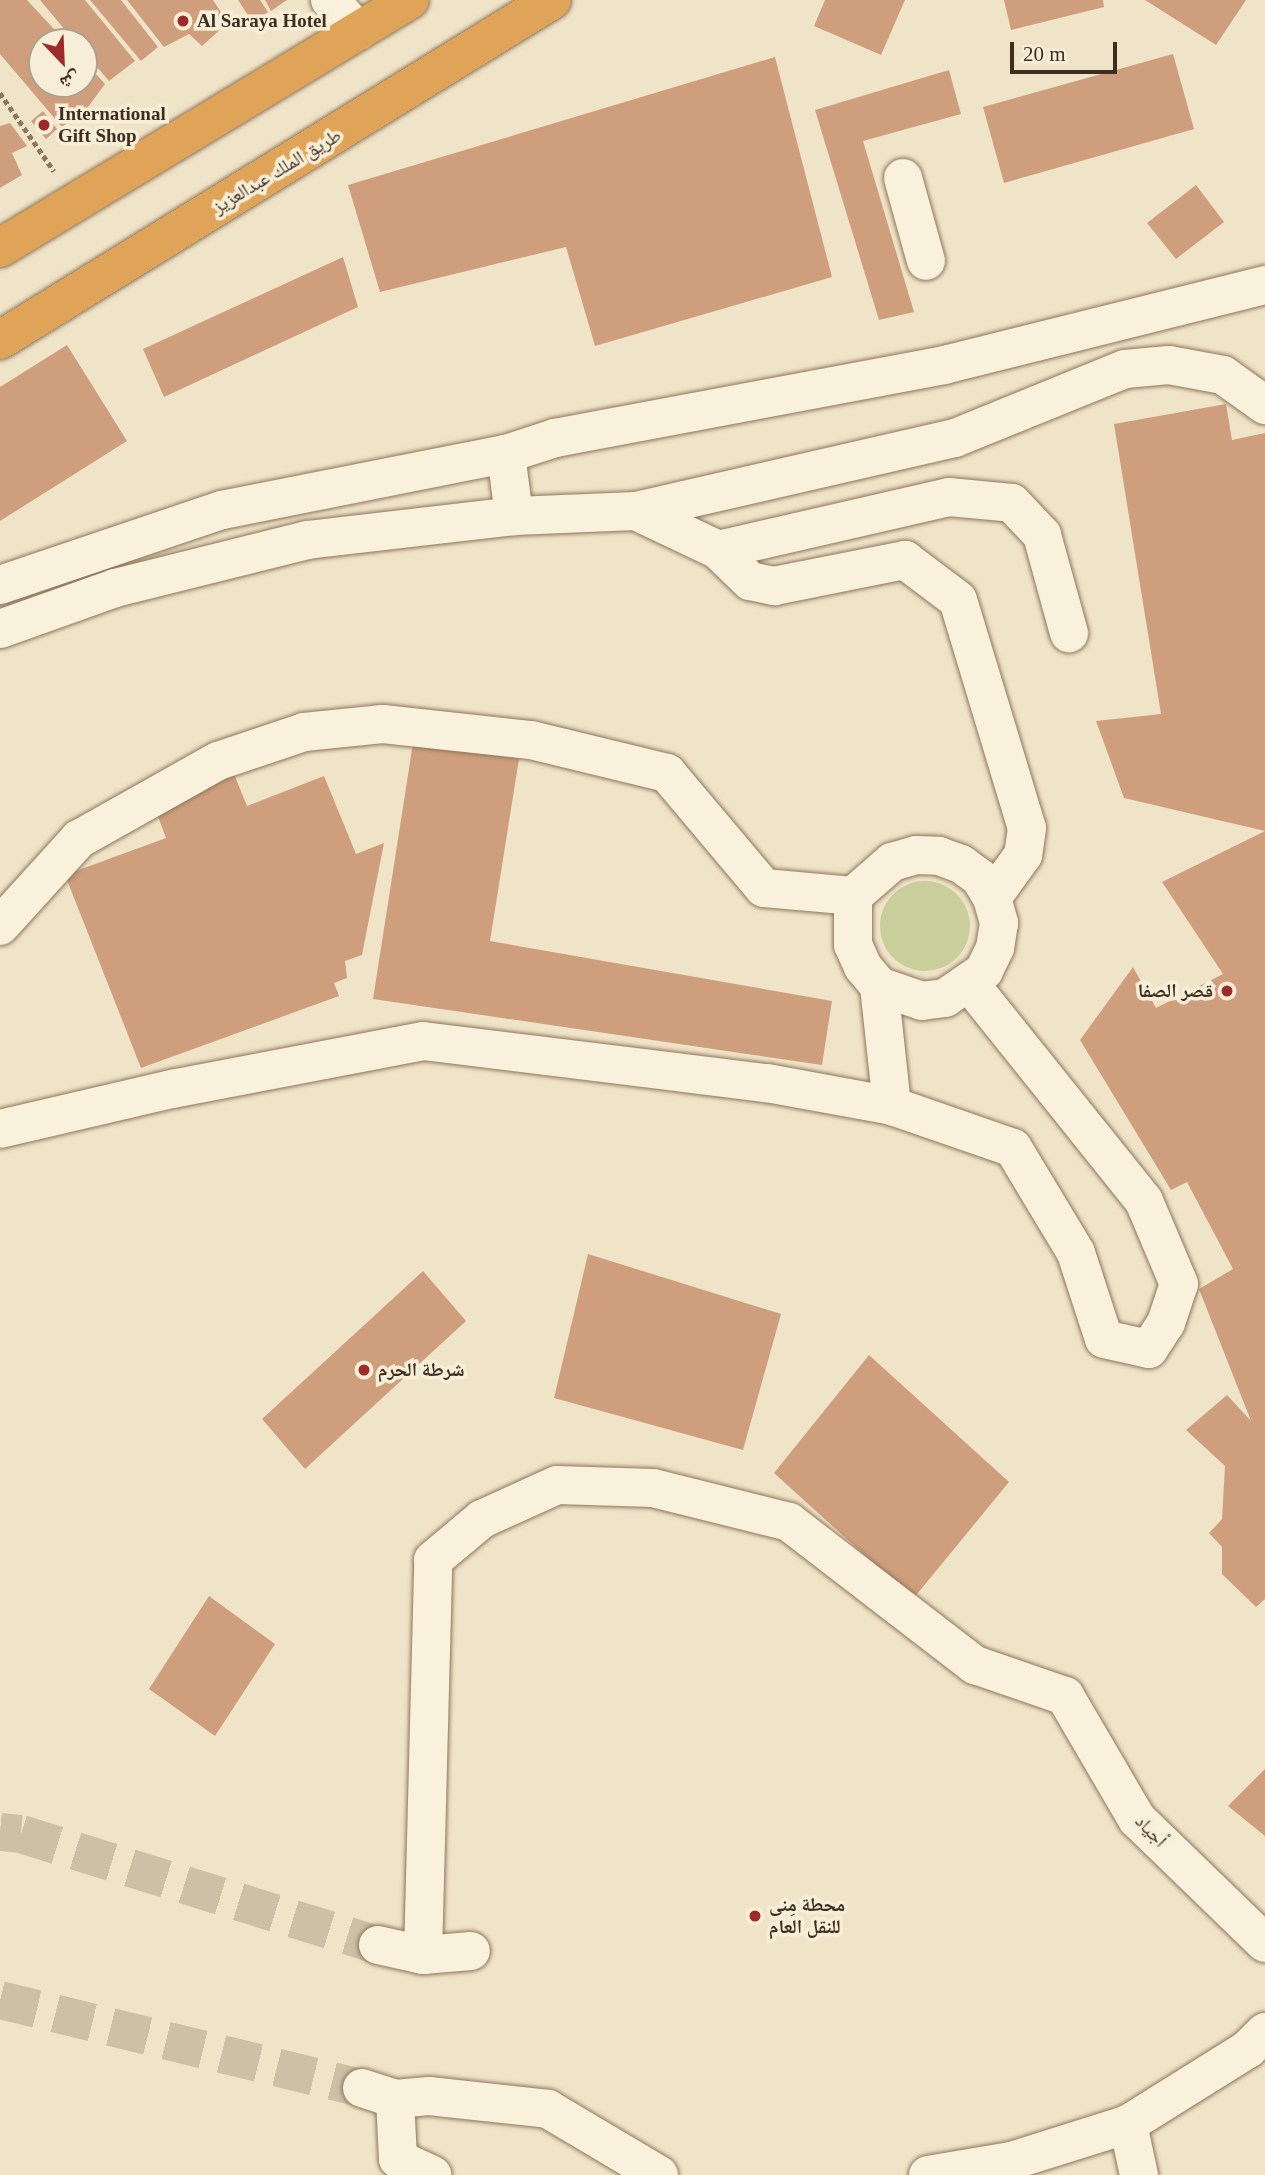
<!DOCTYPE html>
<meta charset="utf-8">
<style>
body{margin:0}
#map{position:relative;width:1265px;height:2175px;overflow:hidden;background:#f0e4c8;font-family:"Times New Roman","Noto Naskh Arabic",serif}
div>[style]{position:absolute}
.green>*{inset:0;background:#c9cf9b}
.round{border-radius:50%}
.building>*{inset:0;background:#cf9f7d}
.major-tunnel>*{height:38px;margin-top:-19px;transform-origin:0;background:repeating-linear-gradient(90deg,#ccc0a6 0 38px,transparent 0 57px)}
.path>*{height:4.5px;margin-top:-2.25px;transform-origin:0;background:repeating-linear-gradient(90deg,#8d765c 0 5px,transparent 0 8.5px)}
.roads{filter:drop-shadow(0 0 2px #8d765c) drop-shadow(0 0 2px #8d765c)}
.minor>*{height:38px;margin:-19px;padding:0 19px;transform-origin:19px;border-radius:19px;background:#faf1dc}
.highway>*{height:38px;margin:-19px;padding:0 19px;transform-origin:19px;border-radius:19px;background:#e0a458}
.dots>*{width:19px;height:19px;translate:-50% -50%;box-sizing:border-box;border:4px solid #f7eed8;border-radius:50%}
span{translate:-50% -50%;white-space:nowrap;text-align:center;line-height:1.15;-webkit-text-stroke:7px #f7eed8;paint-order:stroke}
.poi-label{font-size:19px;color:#3d2e20;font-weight:700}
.left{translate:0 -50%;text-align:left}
.right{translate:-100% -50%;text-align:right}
.street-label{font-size:19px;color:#3d2e20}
.north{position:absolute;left:28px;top:28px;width:70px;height:70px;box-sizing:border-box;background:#f7eed8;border:2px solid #ada18e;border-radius:50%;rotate:157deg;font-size:19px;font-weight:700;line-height:28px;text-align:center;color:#3d2e20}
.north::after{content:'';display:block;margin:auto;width:24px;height:32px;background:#9e2a2b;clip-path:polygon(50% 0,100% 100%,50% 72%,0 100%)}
.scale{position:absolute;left:1010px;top:42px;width:107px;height:32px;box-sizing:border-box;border:4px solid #3d2e20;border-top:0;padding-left:9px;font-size:21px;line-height:24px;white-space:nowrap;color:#3d2e20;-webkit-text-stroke:5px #f7eed8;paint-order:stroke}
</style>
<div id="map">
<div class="green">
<i class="round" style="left:880px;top:881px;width:90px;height:90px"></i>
</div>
<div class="building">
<i style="clip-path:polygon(0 0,27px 0,66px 42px,42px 42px,42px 84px,84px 84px,84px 61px,105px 84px,85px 111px,62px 127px,0 54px)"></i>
<i style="clip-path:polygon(40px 0,85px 0,135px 61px,109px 81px,84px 52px,84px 42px,75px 42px)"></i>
<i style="clip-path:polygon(90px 0,121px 0,158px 47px,141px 61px)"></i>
<i style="clip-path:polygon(127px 0,213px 0,223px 15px,222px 28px,202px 46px,189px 34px,164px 47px)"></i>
<i style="clip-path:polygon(238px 0,260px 0,268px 12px,253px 23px)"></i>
<i style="clip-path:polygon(265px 0,287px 0,271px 11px)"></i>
<i style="clip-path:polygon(825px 0,905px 0,881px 55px,814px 26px)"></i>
<i style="clip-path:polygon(1004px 0,1103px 0,1104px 7px,1011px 30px)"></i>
<i style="clip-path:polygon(1145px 0,1246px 0,1216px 45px)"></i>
<i style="clip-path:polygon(1173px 54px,1194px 129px,1004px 183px,983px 107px)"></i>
<i style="clip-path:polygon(775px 57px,832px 277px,595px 346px,566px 247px,380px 292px,348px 185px)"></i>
<i style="clip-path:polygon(949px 70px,961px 114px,863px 141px,914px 312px,879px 320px,815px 110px)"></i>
<i style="clip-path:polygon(43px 111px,57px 129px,46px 139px,31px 121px)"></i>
<i style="clip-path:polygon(10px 123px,27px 146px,12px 153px,22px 175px,0 188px,0 126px)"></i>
<i style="clip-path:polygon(1196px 185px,1224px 222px,1176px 259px,1147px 223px)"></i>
<i style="clip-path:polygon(343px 257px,358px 307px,164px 397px,143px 349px)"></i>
<i style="clip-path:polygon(67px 345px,127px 441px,0 521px,0 387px)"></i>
<i style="clip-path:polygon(1226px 404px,1232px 440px,1265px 433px,1265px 1599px,1256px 1607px,1222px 1574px,1222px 1547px,1209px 1533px,1222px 1519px,1225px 1466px,1186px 1430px,1227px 1395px,1251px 1421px,1199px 1289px,1233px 1269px,1187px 1182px,1171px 1190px,1080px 1040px,1133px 967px,1156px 1008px,1223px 974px,1162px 882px,1265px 831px,1124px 798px,1096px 721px,1161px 714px,1114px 424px)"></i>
<i style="clip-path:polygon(413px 743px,519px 759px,490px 941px,832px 1001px,822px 1065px,373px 999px)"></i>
<i style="clip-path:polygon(234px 774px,247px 806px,324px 776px,356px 854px,384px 843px,362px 955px,345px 961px,347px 978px,334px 983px,339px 996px,141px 1068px,65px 875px,166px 838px,153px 803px)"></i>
<i style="clip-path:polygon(588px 1254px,781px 1314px,743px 1450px,554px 1398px)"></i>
<i style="clip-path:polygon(423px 1271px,466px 1321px,305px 1469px,262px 1419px)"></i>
<i style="clip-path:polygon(869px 1355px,1009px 1482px,913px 1599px,774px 1473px)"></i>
<i style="clip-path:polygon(209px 1596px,275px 1644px,215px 1736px,149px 1689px)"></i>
<i style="clip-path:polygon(1265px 1769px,1265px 1836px,1228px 1806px)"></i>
</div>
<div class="major-tunnel">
<i style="left:0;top:1832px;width:21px;rotate:5deg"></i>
<i style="left:21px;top:1834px;width:374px;rotate:17.3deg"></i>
<i style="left:0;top:2000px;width:373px;rotate:13.7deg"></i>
</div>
<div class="path">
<i style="left:0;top:93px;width:95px;rotate:55.3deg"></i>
</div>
<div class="roads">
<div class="minor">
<i style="left:330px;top:0;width:42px;rotate:47.9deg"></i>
<i style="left:903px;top:178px;width:86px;rotate:74.5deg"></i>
<i style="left:506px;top:454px;width:63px;rotate:82.6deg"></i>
<i style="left:636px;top:511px;width:91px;rotate:25.4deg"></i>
<i style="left:718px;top:550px;width:237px;rotate:-12.9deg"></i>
<i style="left:949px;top:497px;width:63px;rotate:5.4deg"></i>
<i style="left:1012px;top:503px;width:44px;rotate:46.8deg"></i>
<i style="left:1042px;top:535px;width:102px;rotate:74.6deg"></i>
<i style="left:718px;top:550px;width:45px;rotate:44.1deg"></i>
<i style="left:750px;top:581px;width:25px;rotate:12deg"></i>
<i style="left:774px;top:586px;width:134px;rotate:-11.2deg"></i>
<i style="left:905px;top:560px;width:66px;rotate:37deg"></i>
<i style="left:958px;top:600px;width:238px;rotate:73.2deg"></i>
<i style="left:1027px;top:828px;width:27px;rotate:98deg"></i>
<i style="left:1023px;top:855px;width:53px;rotate:125.8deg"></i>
<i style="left:0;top:585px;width:234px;rotate:-18.7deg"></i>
<i style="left:222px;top:510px;width:289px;rotate:-11.2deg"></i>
<i style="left:506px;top:454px;width:52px;rotate:-18.1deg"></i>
<i style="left:555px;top:438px;width:396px;rotate:-10.6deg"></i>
<i style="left:944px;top:365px;width:331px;rotate:-14deg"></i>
<i style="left:0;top:629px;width:122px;rotate:-19.6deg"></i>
<i style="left:115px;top:588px;width:198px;rotate:-14deg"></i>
<i style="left:307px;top:540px;width:208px;rotate:-6.6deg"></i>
<i style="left:514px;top:516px;width:122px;rotate:-2.3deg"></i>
<i style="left:636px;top:511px;width:327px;rotate:-12.9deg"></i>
<i style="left:955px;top:438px;width:183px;rotate:-22.1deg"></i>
<i style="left:1125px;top:369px;width:44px;rotate:-5.2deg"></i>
<i style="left:1169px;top:365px;width:55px;rotate:10.5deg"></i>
<i style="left:1223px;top:375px;width:52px;rotate:35.5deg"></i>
<i style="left:916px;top:855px;width:23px;rotate:2deg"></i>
<i style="left:939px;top:856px;width:23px;rotate:20deg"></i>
<i style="left:961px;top:864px;width:24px;rotate:36deg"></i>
<i style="left:980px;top:878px;width:23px;rotate:59deg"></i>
<i style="left:992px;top:898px;width:26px;rotate:74deg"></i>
<i style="left:999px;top:923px;width:25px;rotate:99deg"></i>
<i style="left:995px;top:948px;width:25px;rotate:116deg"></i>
<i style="left:984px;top:971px;width:47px;rotate:145.3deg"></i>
<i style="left:945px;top:998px;width:23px;rotate:173deg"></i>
<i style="left:922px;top:1001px;width:46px;rotate:-160.8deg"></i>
<i style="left:879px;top:986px;width:25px;rotate:-130deg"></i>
<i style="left:863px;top:967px;width:24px;rotate:-114deg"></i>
<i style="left:853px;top:945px;width:49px;rotate:-90deg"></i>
<i style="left:853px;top:896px;width:52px;rotate:-41.1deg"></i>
<i style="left:892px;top:862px;width:25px;rotate:-16deg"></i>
<i style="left:0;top:926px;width:118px;rotate:-47.8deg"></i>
<i style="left:79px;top:839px;width:159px;rotate:-29.3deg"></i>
<i style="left:218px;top:761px;width:91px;rotate:-18.6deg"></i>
<i style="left:304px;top:732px;width:79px;rotate:-5.8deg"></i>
<i style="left:383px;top:724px;width:149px;rotate:6.2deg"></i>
<i style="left:531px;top:740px;width:140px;rotate:13.6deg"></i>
<i style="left:667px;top:773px;width:150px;rotate:49.9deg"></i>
<i style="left:764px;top:888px;width:89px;rotate:5.1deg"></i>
<i style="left:879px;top:986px;width:121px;rotate:83.8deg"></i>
<i style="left:0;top:1129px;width:177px;rotate:-13.1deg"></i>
<i style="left:172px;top:1089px;width:256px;rotate:-10.8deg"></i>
<i style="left:423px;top:1041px;width:347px;rotate:7deg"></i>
<i style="left:767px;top:1083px;width:127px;rotate:10.4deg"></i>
<i style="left:892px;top:1106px;width:128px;rotate:19.1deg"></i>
<i style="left:1013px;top:1148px;width:122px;rotate:59deg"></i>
<i style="left:1076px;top:1253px;width:90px;rotate:72deg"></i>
<i style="left:1104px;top:1339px;width:46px;rotate:12.5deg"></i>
<i style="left:1149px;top:1349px;width:31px;rotate:-57deg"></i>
<i style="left:1166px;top:1323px;width:41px;rotate:-71.6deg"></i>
<i style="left:1179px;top:1284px;width:90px;rotate:-112.9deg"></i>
<i style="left:1144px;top:1201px;width:278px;rotate:-128.7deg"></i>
<i style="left:378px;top:1945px;width:46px;rotate:12.5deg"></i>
<i style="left:423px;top:1955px;width:48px;rotate:-4.8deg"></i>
<i style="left:423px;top:1955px;width:395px;rotate:-88.5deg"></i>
<i style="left:433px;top:1560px;width:64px;rotate:-39.9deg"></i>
<i style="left:482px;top:1519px;width:82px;rotate:-24.4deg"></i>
<i style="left:557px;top:1485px;width:96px;rotate:1.8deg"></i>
<i style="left:653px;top:1488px;width:140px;rotate:14deg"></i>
<i style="left:789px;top:1522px;width:235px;rotate:37.6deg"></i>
<i style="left:975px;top:1665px;width:95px;rotate:19deg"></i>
<i style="left:1065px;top:1696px;width:143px;rotate:59.7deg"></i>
<i style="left:1137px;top:1819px;width:178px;rotate:44.1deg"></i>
<i style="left:362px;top:2088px;width:35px;rotate:18deg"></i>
<i style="left:395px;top:2099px;width:34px;rotate:-5deg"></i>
<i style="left:429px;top:2096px;width:120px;rotate:6.2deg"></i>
<i style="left:548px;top:2109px;width:129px;rotate:30.7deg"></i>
<i style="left:395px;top:2099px;width:60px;rotate:87.1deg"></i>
<i style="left:398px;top:2159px;width:38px;rotate:25deg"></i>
<i style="left:1128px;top:2124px;width:52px;rotate:77.8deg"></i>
<i style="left:928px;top:2175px;width:84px;rotate:-9.6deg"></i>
<i style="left:1011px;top:2161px;width:123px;rotate:-17.5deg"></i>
<i style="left:1128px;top:2124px;width:142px;rotate:-32deg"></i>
<i style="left:1248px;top:2049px;width:24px;rotate:-45deg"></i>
</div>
<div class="highway">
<i style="left:0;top:248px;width:479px;rotate:-31.2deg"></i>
<i style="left:0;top:340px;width:648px;rotate:-31.63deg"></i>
</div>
</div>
<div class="dots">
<i style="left:183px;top:21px;background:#9e2a2b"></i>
<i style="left:44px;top:125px;background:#9e2a2b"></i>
<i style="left:1227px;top:991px;background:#9e2a2b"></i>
<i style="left:364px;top:1370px;background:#9e2a2b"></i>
<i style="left:755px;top:1916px;background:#9e2a2b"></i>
</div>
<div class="poi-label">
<span class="left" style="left:197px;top:21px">Al Saraya Hotel</span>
<span class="left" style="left:58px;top:125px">International<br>Gift Shop</span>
<span class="right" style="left:1213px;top:991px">قصر الصفا</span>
<span class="left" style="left:378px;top:1370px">شرطة الحرم</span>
<span class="left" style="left:769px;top:1916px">محطة مِنى<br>للنقل العام</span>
</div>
<div class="street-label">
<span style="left:277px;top:171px;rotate:-31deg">طريق الملك عبدالعزيز</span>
<span style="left:1151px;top:1831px;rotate:47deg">أجياد</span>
</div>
<div class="north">ش</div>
<div class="scale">20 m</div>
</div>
